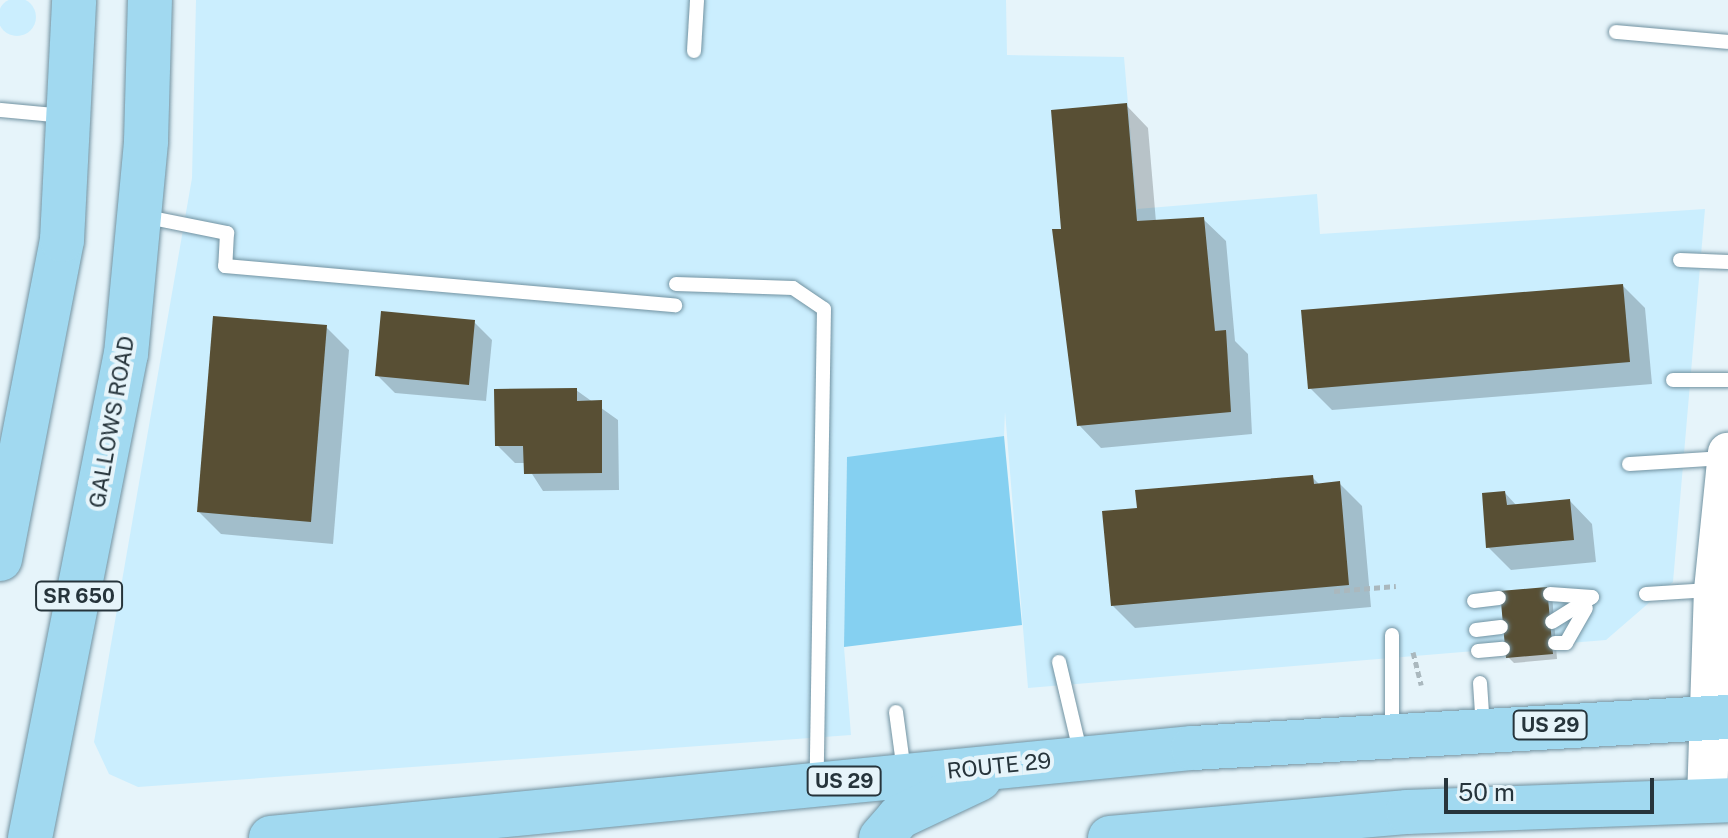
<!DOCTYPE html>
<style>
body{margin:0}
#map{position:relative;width:1728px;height:838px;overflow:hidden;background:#e6f4fa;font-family:"Public Sans",sans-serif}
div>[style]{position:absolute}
.built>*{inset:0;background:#cbeefe}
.round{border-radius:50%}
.green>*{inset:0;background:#85d0f1}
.shadow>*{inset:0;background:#0003}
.building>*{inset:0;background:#584f34}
.path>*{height:5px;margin-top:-2.5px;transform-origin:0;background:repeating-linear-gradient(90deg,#aab8be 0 6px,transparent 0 10px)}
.roads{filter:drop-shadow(0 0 2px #7192a1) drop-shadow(0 0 2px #7192a1)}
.lane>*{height:14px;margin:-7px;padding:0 7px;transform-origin:7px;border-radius:7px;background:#fff}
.secondary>*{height:40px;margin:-20px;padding:0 20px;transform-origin:20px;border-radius:20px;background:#fff}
.primary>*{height:44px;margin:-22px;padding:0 22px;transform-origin:22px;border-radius:22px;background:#a1d9f0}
span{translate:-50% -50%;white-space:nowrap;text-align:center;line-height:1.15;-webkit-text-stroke:8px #e6f4fa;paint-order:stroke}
.shield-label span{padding:2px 6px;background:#e6f4fa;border:2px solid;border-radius:6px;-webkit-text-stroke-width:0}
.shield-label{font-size:20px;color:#26343b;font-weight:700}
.street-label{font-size:22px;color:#26343b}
.scale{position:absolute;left:1444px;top:778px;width:210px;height:36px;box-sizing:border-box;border:4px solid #26343b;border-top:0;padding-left:10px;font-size:24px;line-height:28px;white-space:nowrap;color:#26343b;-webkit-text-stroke:6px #e6f4fa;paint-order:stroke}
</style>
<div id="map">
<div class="built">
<i class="round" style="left:-2px;top:-2px;width:38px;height:38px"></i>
<i style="clip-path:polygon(196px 0,1006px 0,1007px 55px,1124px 57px,1137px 209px,1317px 194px,1320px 234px,1705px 209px,1673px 582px,1606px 640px,1028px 688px,1005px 412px,1004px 436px,847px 458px,844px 647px,851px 735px,138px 787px,109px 774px,94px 742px,192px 178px)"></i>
</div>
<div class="green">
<i style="clip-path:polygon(1004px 436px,1022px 625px,844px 647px,847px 457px)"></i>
</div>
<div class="shadow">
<i style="clip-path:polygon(1126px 105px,1148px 128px,1156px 222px,1203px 219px,1226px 241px,1235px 341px,1248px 354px,1252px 434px,1101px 448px,1079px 425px,1063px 231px)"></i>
<i style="clip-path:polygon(1623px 286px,1645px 308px,1652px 384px,1332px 410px,1310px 388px)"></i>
<i style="clip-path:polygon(474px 322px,492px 340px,486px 401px,395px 393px,377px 375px)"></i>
<i style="clip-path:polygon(326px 327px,349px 350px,333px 544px,221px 534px,199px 512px)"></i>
<i style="clip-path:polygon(576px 390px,618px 420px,619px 490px,543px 491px,525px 463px,515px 463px,497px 445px)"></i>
<i style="clip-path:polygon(1312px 477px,1320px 485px,1339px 483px,1362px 506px,1371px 607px,1135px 628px,1113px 606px,1139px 510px)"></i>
<i style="clip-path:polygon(1505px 493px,1517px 506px,1570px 501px,1592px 524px,1596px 562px,1511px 570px,1488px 547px)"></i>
<i style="clip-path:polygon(1552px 594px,1557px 659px,1514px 663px,1508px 657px)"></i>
</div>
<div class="building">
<i style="clip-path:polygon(1127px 103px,1137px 221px,1204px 217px,1215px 331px,1226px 330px,1231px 412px,1077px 426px,1052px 229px,1061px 229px,1051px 110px)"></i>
<i style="clip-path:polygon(1623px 284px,1630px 362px,1308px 389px,1301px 310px)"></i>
<i style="clip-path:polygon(381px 311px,475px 320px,469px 385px,375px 376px)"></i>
<i style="clip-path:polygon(213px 316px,327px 325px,311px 522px,197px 512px)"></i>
<i style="clip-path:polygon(577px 388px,577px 401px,602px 400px,602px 473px,524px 474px,523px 446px,495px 446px,494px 389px)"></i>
<i style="clip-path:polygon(1313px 475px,1314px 484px,1340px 481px,1349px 585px,1111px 606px,1102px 511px,1137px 508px,1135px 490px)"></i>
<i style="clip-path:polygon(1505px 491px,1507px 505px,1570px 499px,1574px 540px,1486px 548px,1482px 493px)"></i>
<i style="clip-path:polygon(1547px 587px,1553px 654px,1506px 658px,1500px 591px)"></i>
</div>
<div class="path">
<i style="left:1334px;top:591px;width:62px;rotate:-4.6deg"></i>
<i style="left:1413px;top:652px;width:34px;rotate:76deg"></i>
</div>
<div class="roads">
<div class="lane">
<i style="left:1616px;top:32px;width:112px;rotate:5.1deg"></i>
<i style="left:694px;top:51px;width:51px;rotate:-86.6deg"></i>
<i style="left:0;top:110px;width:63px;rotate:5.4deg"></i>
<i style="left:142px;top:216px;width:87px;rotate:11.3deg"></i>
<i style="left:227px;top:233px;width:33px;rotate:93deg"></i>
<i style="left:225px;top:266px;width:452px;rotate:5deg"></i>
<i style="left:1680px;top:260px;width:48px;rotate:2.4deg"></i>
<i style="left:676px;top:284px;width:117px;rotate:2deg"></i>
<i style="left:793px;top:288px;width:37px;rotate:34deg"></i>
<i style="left:824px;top:309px;width:471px;rotate:90.9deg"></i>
<i style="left:1673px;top:380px;width:55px"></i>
<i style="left:1629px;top:464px;width:96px;rotate:-3.6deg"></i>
<i style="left:1550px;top:594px;width:42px;rotate:4.1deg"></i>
<i style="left:1592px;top:597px;width:47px;rotate:148deg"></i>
<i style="left:1646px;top:594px;width:64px;rotate:-3.6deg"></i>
<i style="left:1474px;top:601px;width:25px;rotate:-7deg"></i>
<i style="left:1476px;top:630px;width:25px;rotate:-7deg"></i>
<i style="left:1555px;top:643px;width:11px"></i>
<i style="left:1566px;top:643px;width:40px;rotate:-60.3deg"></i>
<i style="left:1478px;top:651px;width:25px;rotate:-5deg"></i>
<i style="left:1059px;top:662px;width:96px;rotate:76.7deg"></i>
<i style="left:1480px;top:683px;width:45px;rotate:86.2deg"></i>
<i style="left:896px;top:712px;width:60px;rotate:82.3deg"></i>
<i style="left:1392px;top:730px;width:95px;rotate:-90deg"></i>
</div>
<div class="secondary">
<i style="left:1707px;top:800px;width:210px;rotate:-88.1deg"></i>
<i style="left:1714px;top:590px;width:138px;rotate:-84.2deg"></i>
</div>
<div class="primary">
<i style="left:0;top:559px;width:325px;rotate:-79deg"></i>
<i style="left:62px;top:240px;width:240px;rotate:-87.1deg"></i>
<i style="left:30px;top:838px;width:493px;rotate:-78.8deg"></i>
<i style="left:126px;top:354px;width:214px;rotate:-84.6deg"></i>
<i style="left:146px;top:141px;width:141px;rotate:-88.4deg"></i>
<i style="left:271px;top:838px;width:926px;rotate:-5.58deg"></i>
<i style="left:1193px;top:748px;width:536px;rotate:-3.32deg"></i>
<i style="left:881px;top:838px;width:28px;rotate:-49deg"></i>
<i style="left:899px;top:817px;width:89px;rotate:-25.4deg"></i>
<i style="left:1110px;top:838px;width:299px;rotate:-5deg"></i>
<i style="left:1408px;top:812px;width:320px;rotate:-2.1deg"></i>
</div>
</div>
<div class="shield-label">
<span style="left:79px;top:596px">SR 650</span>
<span style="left:1550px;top:725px">US 29</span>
<span style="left:844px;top:781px">US 29</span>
</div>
<div class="street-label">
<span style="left:112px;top:422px;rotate:-80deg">GALLOWS ROAD</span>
<span style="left:999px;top:766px;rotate:-6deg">ROUTE 29</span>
</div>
<div class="scale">50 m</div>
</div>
